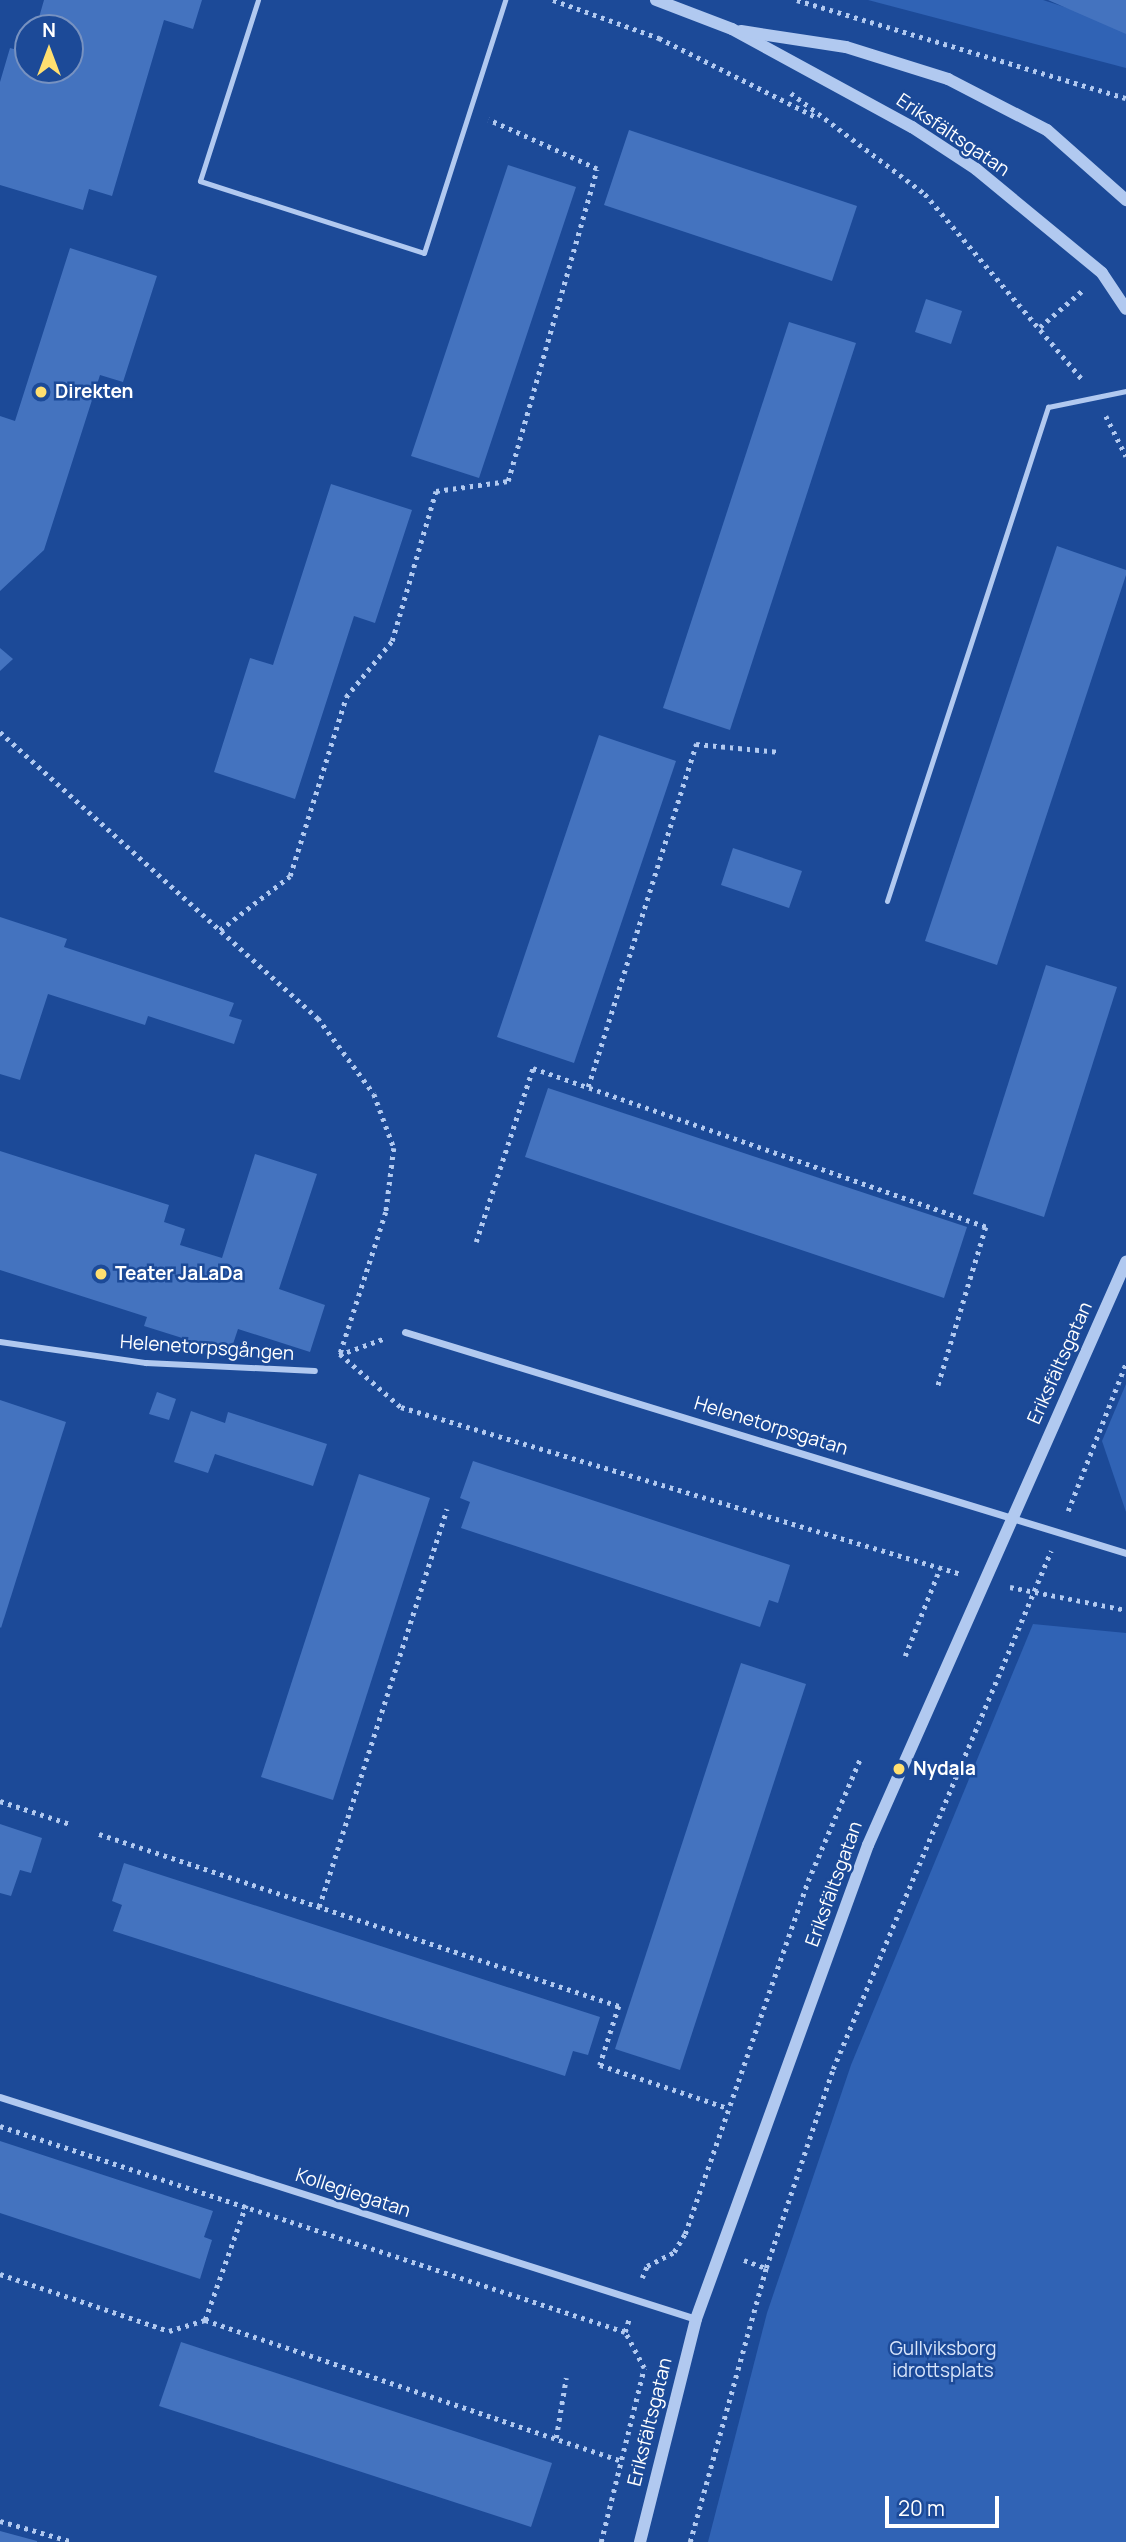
<!DOCTYPE html>
<meta charset="utf-8">
<style>
body{margin:0}
#map{position:relative;width:1126px;height:2542px;overflow:hidden;background:#1c4a98;font-family:Manrope,sans-serif}
div>[style]{position:absolute}
.green>*{inset:0;background:#3063b5}
.building>*{inset:0;background:#4473bf}
.path>*{height:4.5px;margin-top:-2.25px;transform-origin:0;background:repeating-linear-gradient(90deg,#b1c9f0 0 3.5px,transparent 0 8.5px)}
.service>*{height:5px;margin:-2.5px;padding:0 2.5px;transform-origin:2.5px;border-radius:2.5px;background:#b1c9f0}
.pedestrian>*{height:6px;margin:-3px;padding:0 3px;transform-origin:3px;border-radius:3px;background:#b1c9f0}
.minor>*{height:7px;margin:-3.5px;padding:0 3.5px;transform-origin:3.5px;border-radius:3.5px;background:#b1c9f0}
.tertiary>*{height:12px;margin:-6px;padding:0 6px;transform-origin:6px;border-radius:6px;background:#b1c9f0}
.dots>*{width:19px;height:19px;translate:-50% -50%;box-sizing:border-box;border:4px solid #1c4a98;border-radius:50%}
span{translate:-50% -50%;white-space:nowrap;text-align:center;line-height:1.15;-webkit-text-stroke:5px #1c4a98;paint-order:stroke}
.street-label{font-size:19px;color:#fff}
.poi-label{font-size:19px;color:#fff;font-weight:700}
.left{translate:0 -50%;text-align:left}
.park-label{font-size:19px;color:#d8e5fb}
.north{position:absolute;left:14px;top:14px;width:70px;height:70px;box-sizing:border-box;background:#1c4a98;border:2px solid #7792c1;border-radius:50%;rotate:0deg;font-size:19px;font-weight:700;line-height:28px;text-align:center;color:#fff}
.north::after{content:'';display:block;margin:auto;width:24px;height:32px;background:#ffdf70;clip-path:polygon(50% 0,100% 100%,50% 72%,0 100%)}
.scale{position:absolute;left:885px;top:2496px;width:114px;height:32px;box-sizing:border-box;border:4px solid #fff;border-top:0;padding-left:9px;font-size:21px;line-height:24px;white-space:nowrap;color:#fff;-webkit-text-stroke:5px #1c4a98;paint-order:stroke}
</style>
<div id="map">
<div class="green">
<i style="clip-path:polygon(868px 0,1043px 0,1126px 27px,1126px 68px)"></i>
<i style="clip-path:polygon(1126px 1384px,1126px 1512px,1102px 1441px)"></i>
<i style="clip-path:polygon(1033px 1624px,1126px 1633px,1126px 2542px,708px 2542px,767px 2313px,851px 2065px)"></i>
</div>
<div class="building">
<i style="clip-path:polygon(44px 0,202px 0,193px 29px,164px 20px,112px 196px,89px 189px,83px 210px,0 185px,0 82px,10px 48px,28px 53px,28px 70px,70px 70px,70px 28px,36px 28px)"></i>
<i style="clip-path:polygon(1048px 0,1126px 0,1126px 34px)"></i>
<i style="clip-path:polygon(629px 130px,857px 206px,832px 281px,604px 205px)"></i>
<i style="clip-path:polygon(508px 165px,576px 187px,479px 478px,411px 456px)"></i>
<i style="clip-path:polygon(70px 248px,157px 276px,123px 382px,100px 375px,44px 550px,0 591px,0 416px,15px 421px)"></i>
<i style="clip-path:polygon(926px 299px,962px 311px,951px 344px,915px 332px)"></i>
<i style="clip-path:polygon(789px 322px,856px 343px,730px 730px,663px 708px)"></i>
<i style="clip-path:polygon(331px 484px,412px 510px,375px 623px,354px 616px,295px 799px,214px 772px,250px 658px,273px 665px)"></i>
<i style="clip-path:polygon(1057px 546px,1126px 570px,1126px 575px,997px 965px,925px 941px)"></i>
<i style="clip-path:polygon(0 648px,13px 659px,0 671px)"></i>
<i style="clip-path:polygon(599px 735px,676px 761px,574px 1063px,497px 1037px)"></i>
<i style="clip-path:polygon(733px 848px,802px 871px,789px 908px,721px 885px)"></i>
<i style="clip-path:polygon(0 917px,67px 939px,64px 947px,234px 1003px,229px 1016px,242px 1020px,234px 1044px,148px 1016px,145px 1025px,48px 994px,20px 1080px,0 1074px)"></i>
<i style="clip-path:polygon(1046px 965px,1117px 987px,1044px 1217px,973px 1194px)"></i>
<i style="clip-path:polygon(548px 1088px,967px 1227px,944px 1298px,525px 1157px)"></i>
<i style="clip-path:polygon(0 1151px,169px 1205px,164px 1222px,185px 1229px,180px 1245px,222px 1258px,255px 1154px,317px 1174px,279px 1289px,325px 1305px,310px 1352px,238px 1329px,230px 1353px,144px 1326px,147px 1317px,0 1270px)"></i>
<i style="clip-path:polygon(157px 1392px,176px 1399px,169px 1420px,149px 1414px)"></i>
<i style="clip-path:polygon(0 1400px,66px 1422px,1px 1628px,0 1627px)"></i>
<i style="clip-path:polygon(191px 1411px,225px 1423px,228px 1412px,327px 1444px,313px 1486px,215px 1454px,208px 1473px,174px 1462px)"></i>
<i style="clip-path:polygon(473px 1461px,790px 1565px,778px 1603px,769px 1600px,760px 1627px,461px 1528px,470px 1502px,460px 1498px)"></i>
<i style="clip-path:polygon(359px 1474px,430px 1498px,333px 1800px,261px 1777px)"></i>
<i style="clip-path:polygon(741px 1663px,806px 1684px,680px 2070px,615px 2049px)"></i>
<i style="clip-path:polygon(0 1824px,42px 1838px,31px 1873px,20px 1870px,11px 1896px,0 1893px)"></i>
<i style="clip-path:polygon(124px 1863px,600px 2017px,588px 2055px,573px 2051px,565px 2076px,113px 1931px,122px 1905px,112px 1901px)"></i>
<i style="clip-path:polygon(0 2141px,213px 2211px,204px 2237px,212px 2240px,200px 2279px,0 2213px)"></i>
<i style="clip-path:polygon(181px 2342px,552px 2463px,531px 2527px,159px 2406px)"></i>
<i style="clip-path:polygon(0 2531px,37px 2541px,37px 2542px,0 2542px)"></i>
</div>
<div class="path">
<i style="left:553px;top:0;width:113px;rotate:19.7deg"></i>
<i style="left:659px;top:38px;width:178px;rotate:26.7deg"></i>
<i style="left:797px;top:0;width:343px;rotate:16.6deg"></i>
<i style="left:791px;top:93px;width:168px;rotate:37deg"></i>
<i style="left:925px;top:194px;width:243px;rotate:49.7deg"></i>
<i style="left:1040px;top:327px;width:57px;rotate:-40.7deg"></i>
<i style="left:1106px;top:416px;width:45px;rotate:63.4deg"></i>
<i style="left:0;top:732px;width:428px;rotate:42deg"></i>
<i style="left:318px;top:1018px;width:94px;rotate:53.6deg"></i>
<i style="left:374px;top:1094px;width:58px;rotate:69.7deg"></i>
<i style="left:394px;top:1148px;width:64px;rotate:97.1deg"></i>
<i style="left:386px;top:1212px;width:149px;rotate:107.9deg"></i>
<i style="left:340px;top:1354px;width:81px;rotate:41deg"></i>
<i style="left:401px;top:1407px;width:584px;rotate:16.61deg"></i>
<i style="left:220px;top:930px;width:88px;rotate:-37.6deg"></i>
<i style="left:290px;top:876px;width:188px;rotate:-72.6deg"></i>
<i style="left:346px;top:697px;width:72px;rotate:-50.6deg"></i>
<i style="left:392px;top:641px;width:156px;rotate:-73.7deg"></i>
<i style="left:436px;top:491px;width:73px;rotate:-7.9deg"></i>
<i style="left:508px;top:481px;width:324px;rotate:-74.1deg"></i>
<i style="left:597px;top:169px;width:119px;rotate:-155.6deg"></i>
<i style="left:588px;top:1087px;width:360px;rotate:-72.5deg"></i>
<i style="left:696px;top:744px;width:84px;rotate:5.4deg"></i>
<i style="left:476px;top:1242px;width:183px;rotate:-71.9deg"></i>
<i style="left:533px;top:1068px;width:480px;rotate:19.3deg"></i>
<i style="left:986px;top:1227px;width:169px;rotate:106.8deg"></i>
<i style="left:339px;top:1355px;width:47px;rotate:-20deg"></i>
<i style="left:1068px;top:1511px;width:159px;rotate:-68.6deg"></i>
<i style="left:1010px;top:1587px;width:118px;rotate:11.2deg"></i>
<i style="left:905px;top:1656px;width:95px;rotate:-68.3deg"></i>
<i style="left:0;top:1801px;width:74px;rotate:18.2deg"></i>
<i style="left:99px;top:1834px;width:548px;rotate:18.3deg"></i>
<i style="left:619px;top:2006px;width:62px;rotate:107.9deg"></i>
<i style="left:600px;top:2065px;width:135px;rotate:18.6deg"></i>
<i style="left:319px;top:1907px;width:418px;rotate:-72.2deg"></i>
<i style="left:0;top:2126px;width:658px;rotate:18.24deg"></i>
<i style="left:744px;top:2260px;width:23px;rotate:20deg"></i>
<i style="left:0;top:2274px;width:178px;rotate:18.6deg"></i>
<i style="left:169px;top:2331px;width:38px;rotate:-17deg"></i>
<i style="left:205px;top:2320px;width:439px;rotate:18.7deg"></i>
<i style="left:642px;top:2278px;width:13px;rotate:-67deg"></i>
<i style="left:647px;top:2266px;width:30px;rotate:-27deg"></i>
<i style="left:674px;top:2252px;width:21px;rotate:-59deg"></i>
<i style="left:685px;top:2234px;width:374px;rotate:-70.8deg"></i>
<i style="left:808px;top:1881px;width:133px;rotate:-66.9deg"></i>
<i style="left:205px;top:2320px;width:122px;rotate:-70.4deg"></i>
<i style="left:556px;top:2438px;width:61px;rotate:-80.5deg"></i>
<i style="left:0;top:2521px;width:76px;rotate:16deg"></i>
<i style="left:601px;top:2542px;width:179px;rotate:-76.1deg"></i>
<i style="left:644px;top:2368px;width:41px;rotate:-117.8deg"></i>
<i style="left:625px;top:2332px;width:14px;rotate:-73deg"></i>
<i style="left:690px;top:2542px;width:284px;rotate:-74.5deg"></i>
<i style="left:766px;top:2268px;width:210px;rotate:-71.4deg"></i>
<i style="left:833px;top:2069px;width:562px;rotate:-67.18deg"></i>
</div>
<div class="service">
<i style="left:258px;top:0;width:190px;rotate:107.8deg"></i>
<i style="left:200px;top:181px;width:235px;rotate:17.8deg"></i>
<i style="left:424px;top:253px;width:266px;rotate:-72.2deg"></i>
<i style="left:887px;top:901px;width:520px;rotate:-71.95deg"></i>
<i style="left:1048px;top:407px;width:80px;rotate:-11.6deg"></i>
</div>
<div class="pedestrian">
<i style="left:0;top:1342px;width:148px;rotate:8.2deg"></i>
<i style="left:146px;top:1363px;width:169px;rotate:2.7deg"></i>
</div>
<div class="minor">
<i style="left:405px;top:1332px;width:754px;rotate:17.04deg"></i>
<i style="left:0;top:2097px;width:731px;rotate:17.69deg"></i>
</div>
<div class="tertiary">
<i style="left:656px;top:0;width:81px;rotate:20.9deg"></i>
<i style="left:732px;top:29px;width:205px;rotate:28.6deg"></i>
<i style="left:912px;top:127px;width:77px;rotate:33.3deg"></i>
<i style="left:976px;top:169px;width:163px;rotate:39.5deg"></i>
<i style="left:1102px;top:273px;width:43px;rotate:56.3deg"></i>
<i style="left:741px;top:31px;width:106px;rotate:8.7deg"></i>
<i style="left:846px;top:47px;width:107px;rotate:17.4deg"></i>
<i style="left:948px;top:79px;width:111px;rotate:27.3deg"></i>
<i style="left:1047px;top:130px;width:106px;rotate:41.5deg"></i>
<i style="left:640px;top:2542px;width:230px;rotate:-75.9deg"></i>
<i style="left:696px;top:2319px;width:504px;rotate:-70.06deg"></i>
<i style="left:868px;top:1845px;width:638px;rotate:-66.13deg"></i>
</div>
<div class="dots">
<i style="left:41px;top:392px;background:#ffdf70"></i>
<i style="left:101px;top:1274px;background:#ffdf70"></i>
<i style="left:899px;top:1769px;background:#ffdf70"></i>
</div>
<div class="street-label">
<span style="left:953px;top:135px;rotate:34deg">Eriksfältsgatan</span>
<span style="left:207px;top:1348px;rotate:4deg">Helenetorpsgången</span>
<span style="left:1060px;top:1363px;rotate:-66deg">Eriksfältsgatan</span>
<span style="left:771px;top:1426px;rotate:17deg">Helenetorpsgatan</span>
<span style="left:834px;top:1884px;rotate:-70deg">Eriksfältsgatan</span>
<span style="left:353px;top:2193px;rotate:18deg">Kollegiegatan</span>
<span style="left:650px;top:2422px;rotate:-76deg">Eriksfältsgatan</span>
</div>
<div class="poi-label">
<span class="left" style="left:55px;top:392px">Direkten</span>
<span class="left" style="left:115px;top:1274px">Teater JaLaDa</span>
<span class="left" style="left:913px;top:1769px">Nydala</span>
</div>
<div class="park-label">
<span style="left:943px;top:2360px">Gullviksborg<br>idrottsplats</span>
</div>
<div class="north">N</div>
<div class="scale">20 m</div>
</div>
